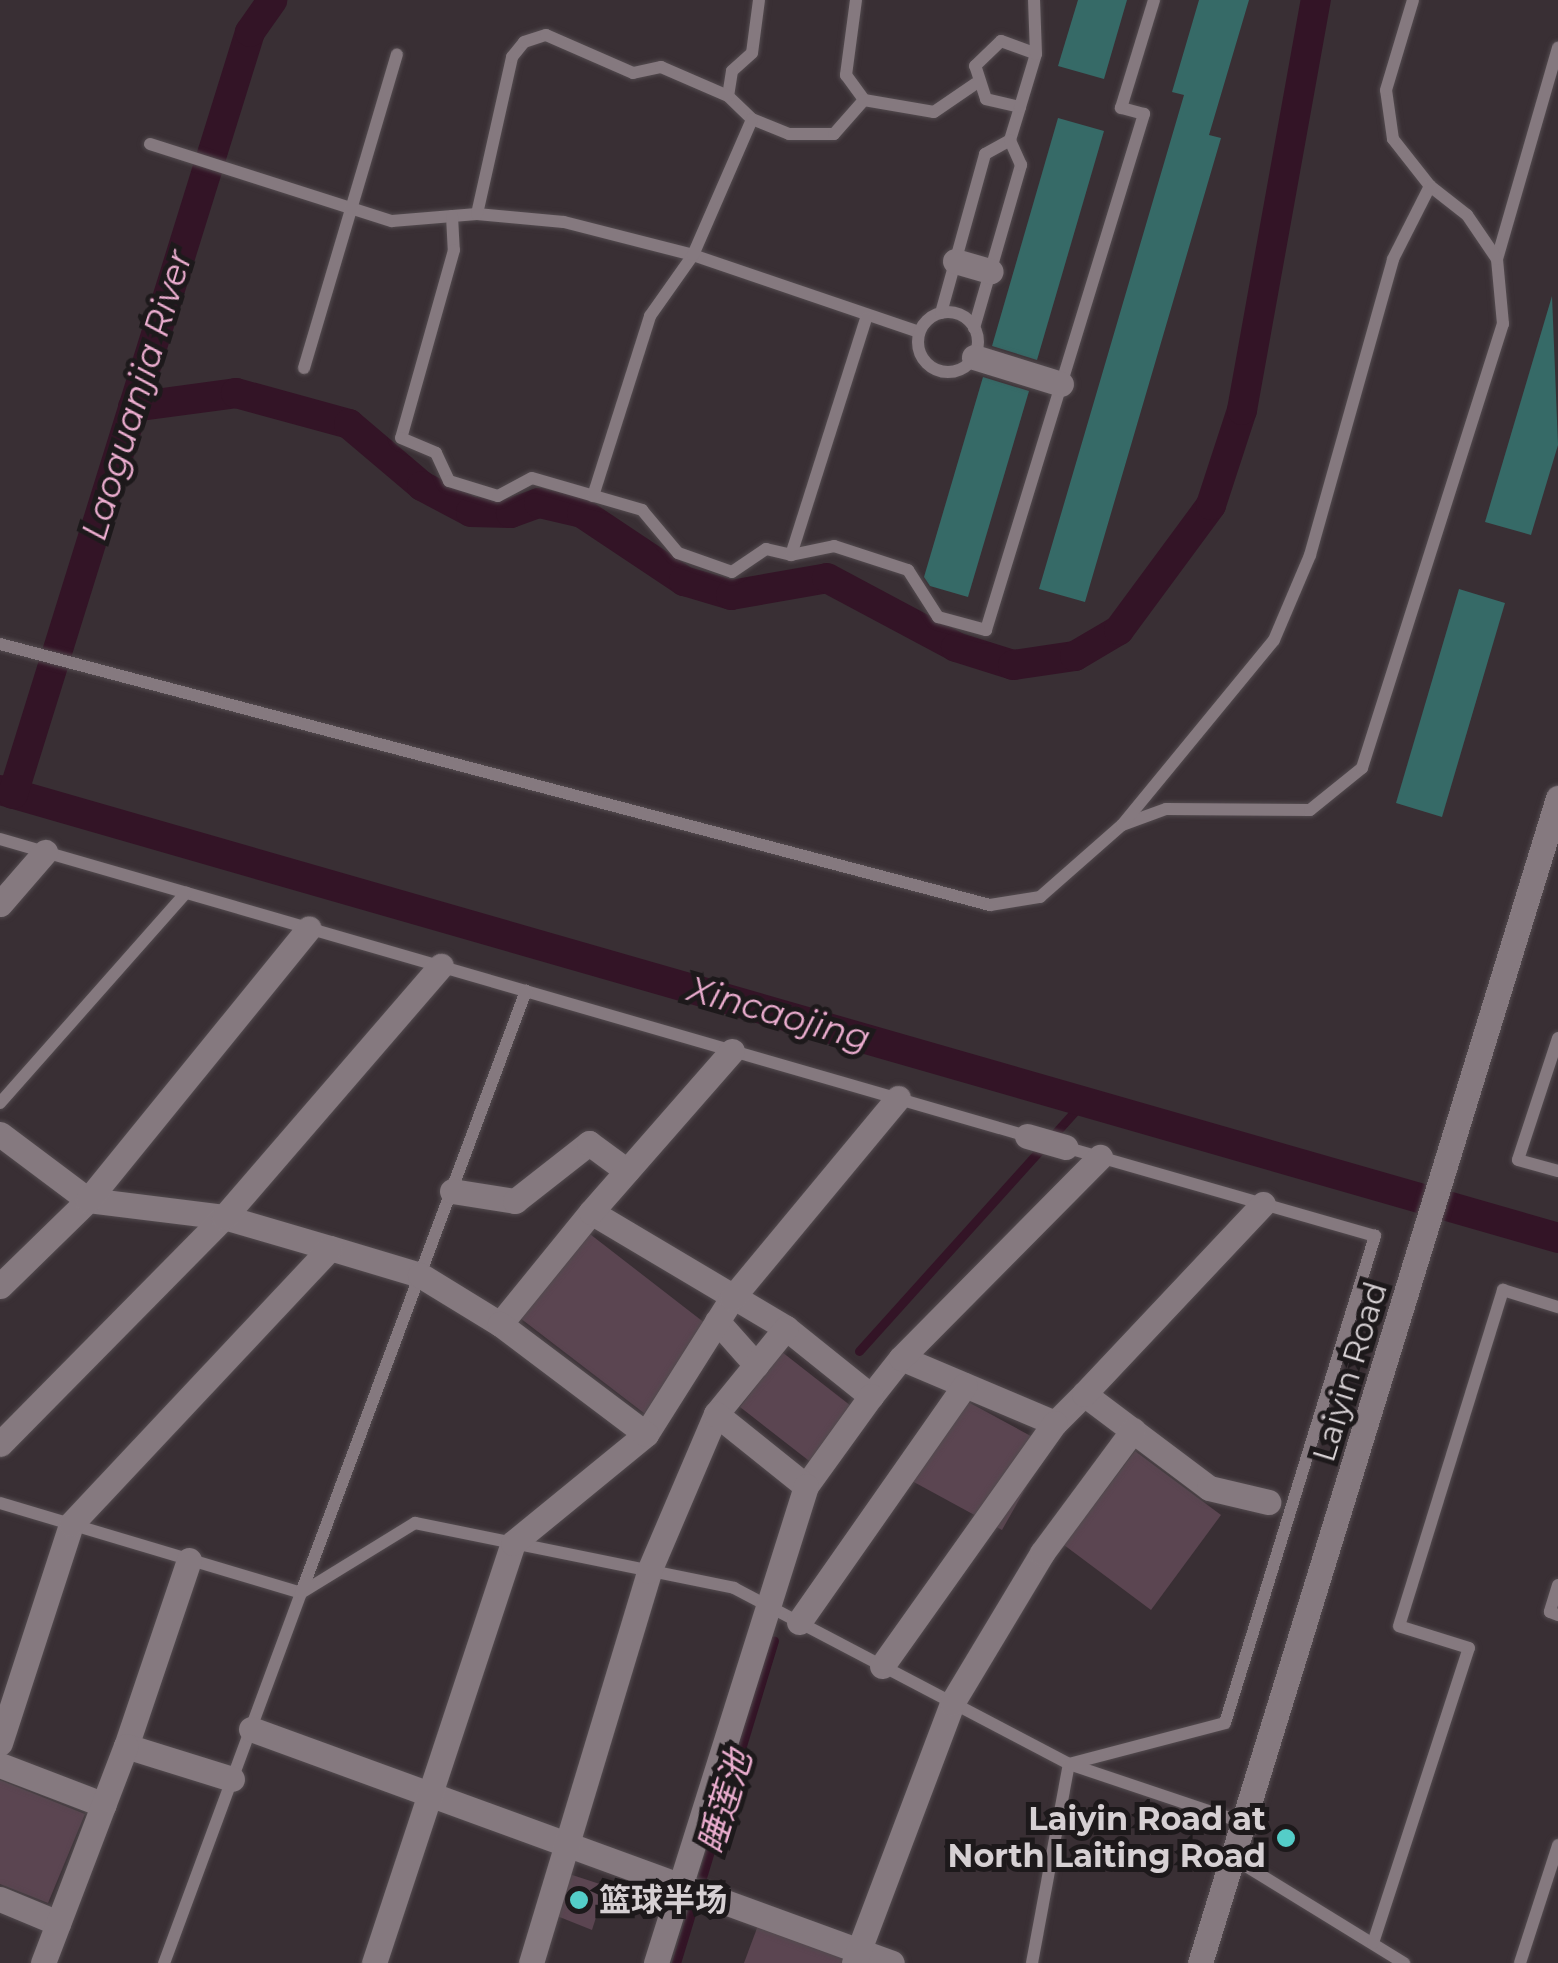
<!DOCTYPE html>
<meta charset="utf-8">
<style>
body{margin:0}
#map{position:relative;width:1558px;height:1963px;overflow:hidden;background:#392f34;font-family:Montserrat,"Noto Sans SC",sans-serif}
div>[style]{position:absolute}
.green>*{inset:0;background:#5b4551}
.stream>*{height:9px;margin:-4.5px;padding:0 4.5px;transform-origin:4.5px;border-radius:4.5px;background:#331426}
.canal>*{height:30px;margin:-15px;padding:0 15px;transform-origin:15px;border-radius:15px;background:#331426}
.building>*{inset:0;background:#366a67}
.roads{filter:drop-shadow(0 0 2px #534b4f) drop-shadow(0 0 2px #534b4f)}
.lane>*{height:12px;margin:-6px;padding:0 6px;transform-origin:6px;border-radius:6px;background:#85797f}
.lane>.ring{margin:-6px;padding:0;box-sizing:content-box;background:none;border:12px solid #85797f;border-radius:50%}
.street>*{height:25px;margin:-12.5px;padding:0 12.5px;transform-origin:12.5px;border-radius:12.5px;background:#85797f}
.secondary>*{height:25px;margin:-12.5px;padding:0 12.5px;transform-origin:12.5px;border-radius:12.5px;background:#85797f}
.dots>*{width:28px;height:28px;translate:-50% -50%;box-sizing:border-box;border:5px solid #1d191b;border-radius:50%}
span{translate:-50% -50%;white-space:nowrap;text-align:center;line-height:1.15;-webkit-text-stroke:10px #1d191b;paint-order:stroke}
.street-label{font-size:32px;color:#d6d0d3}
.poi-label{font-size:32px;color:#d6d0d3;font-weight:700}
.right{translate:-100% -50%;text-align:right}
.left{translate:0 -50%;text-align:left}
.water-label{font-size:35px;color:#ebadcf;font-style:italic}
</style>
<div id="map">
<div class="green">
<i style="clip-path:polygon(586px 1231px,719px 1334px,653px 1420px,520px 1318px)"></i>
<i style="clip-path:polygon(782px 1352px,860px 1413px,817px 1467px,740px 1407px)"></i>
<i style="clip-path:polygon(959px 1397px,1049px 1446px,1002px 1530px,912px 1481px)"></i>
<i style="clip-path:polygon(1135px 1451px,1221px 1515px,1151px 1610px,1064px 1545px)"></i>
<i style="clip-path:polygon(0 1780px,85px 1814px,48px 1903px,0 1884px)"></i>
<i style="clip-path:polygon(563px 1872px,606px 1886px,592px 1930px,552px 1914px)"></i>
<i style="clip-path:polygon(760px 1920px,851px 1954px,848px 1963px,744px 1963px)"></i>
</div>
<div class="stream">
<i style="left:859px;top:1351px;width:335px;rotate:-48deg"></i>
<i style="left:676px;top:1963px;width:337px;rotate:-73.1deg"></i>
</div>
<div class="canal">
<i style="left:133px;top:407px;width:104px;rotate:-7.7deg"></i>
<i style="left:236px;top:393px;width:117px;rotate:15.3deg"></i>
<i style="left:349px;top:424px;width:96px;rotate:40.3deg"></i>
<i style="left:422px;top:486px;width:55px;rotate:28deg"></i>
<i style="left:471px;top:512px;width:40px;rotate:1.4deg"></i>
<i style="left:511px;top:513px;width:30px;rotate:-20deg"></i>
<i style="left:539px;top:503px;width:44px;rotate:13.1deg"></i>
<i style="left:582px;top:513px;width:123px;rotate:33.7deg"></i>
<i style="left:684px;top:581px;width:49px;rotate:16.6deg"></i>
<i style="left:731px;top:595px;width:97px;rotate:-10deg"></i>
<i style="left:827px;top:578px;width:146px;rotate:28.1deg"></i>
<i style="left:956px;top:647px;width:60px;rotate:17.5deg"></i>
<i style="left:1013px;top:665px;width:63px;rotate:-8.3deg"></i>
<i style="left:1075px;top:656px;width:51px;rotate:-30.6deg"></i>
<i style="left:1119px;top:630px;width:155px;rotate:-53.6deg"></i>
<i style="left:1211px;top:505px;width:100px;rotate:-71.9deg"></i>
<i style="left:1242px;top:410px;width:417px;rotate:-79.8deg"></i>
<i style="left:0;top:790px;width:1621px;rotate:16.04deg"></i>
<i style="left:13px;top:794px;width:798px;rotate:-72.72deg"></i>
<i style="left:250px;top:32px;width:39px;rotate:-55deg"></i>
</div>
<div class="building">
<i style="clip-path:polygon(1078px 0,1127px 0,1104px 79px,1058px 66px)"></i>
<i style="clip-path:polygon(1199px 0,1249px 0,1209px 135px,1221px 138px,1085px 602px,1039px 589px,1184px 95px,1172px 92px)"></i>
<i style="clip-path:polygon(1058px 118px,1104px 131px,1037px 360px,992px 346px)"></i>
<i style="clip-path:polygon(1552px 296px,1558px 445px,1531px 535px,1485px 522px)"></i>
<i style="clip-path:polygon(983px 377px,1029px 391px,968px 597px,930px 586px,924px 577px)"></i>
<i style="clip-path:polygon(1459px 589px,1505px 603px,1442px 817px,1396px 803px)"></i>
</div>
<div class="roads">
<div class="lane">
<i style="left:759px;top:0;width:53px;rotate:97.5deg"></i>
<i style="left:752px;top:53px;width:27px;rotate:138deg"></i>
<i style="left:732px;top:71px;width:25px;rotate:99deg"></i>
<i style="left:728px;top:96px;width:33px;rotate:44deg"></i>
<i style="left:752px;top:119px;width:40px;rotate:22deg"></i>
<i style="left:789px;top:134px;width:45px"></i>
<i style="left:834px;top:134px;width:45px;rotate:-48.6deg"></i>
<i style="left:856px;top:0;width:76px;rotate:97.6deg"></i>
<i style="left:846px;top:75px;width:31px;rotate:54deg"></i>
<i style="left:864px;top:100px;width:71px;rotate:9.7deg"></i>
<i style="left:934px;top:112px;width:50px;rotate:-34.3deg"></i>
<i style="left:1020px;top:107px;width:35px;rotate:-167deg"></i>
<i style="left:986px;top:99px;width:35px;rotate:-108deg"></i>
<i style="left:975px;top:66px;width:36px;rotate:-44deg"></i>
<i style="left:1001px;top:41px;width:37px;rotate:20deg"></i>
<i style="left:150px;top:144px;width:254px;rotate:17.7deg"></i>
<i style="left:392px;top:221px;width:85px;rotate:-4.7deg"></i>
<i style="left:477px;top:214px;width:87px;rotate:5.3deg"></i>
<i style="left:564px;top:222px;width:133px;rotate:14.3deg"></i>
<i style="left:693px;top:255px;width:239px;rotate:18.8deg"></i>
<i style="left:477px;top:214px;width:161px;rotate:-77.4deg"></i>
<i style="left:512px;top:57px;width:19px;rotate:-51deg"></i>
<i style="left:524px;top:42px;width:23px;rotate:-18deg"></i>
<i style="left:546px;top:35px;width:95px;rotate:23.6deg"></i>
<i style="left:633px;top:73px;width:29px;rotate:-12deg"></i>
<i style="left:661px;top:67px;width:73px;rotate:23.4deg"></i>
<i style="left:452px;top:216px;width:34px;rotate:87deg"></i>
<i style="left:454px;top:250px;width:195px;rotate:105.7deg"></i>
<i style="left:401px;top:438px;width:38px;rotate:23deg"></i>
<i style="left:436px;top:453px;width:31px;rotate:65deg"></i>
<i style="left:449px;top:481px;width:51px;rotate:17deg"></i>
<i style="left:498px;top:496px;width:38px;rotate:-28deg"></i>
<i style="left:532px;top:478px;width:115px;rotate:16.2deg"></i>
<i style="left:642px;top:510px;width:56px;rotate:50.1deg"></i>
<i style="left:678px;top:553px;width:57px;rotate:19.4deg"></i>
<i style="left:732px;top:572px;width:41px;rotate:-34.1deg"></i>
<i style="left:766px;top:549px;width:26px;rotate:13deg"></i>
<i style="left:791px;top:555px;width:44px;rotate:-11.8deg"></i>
<i style="left:834px;top:546px;width:78px;rotate:18deg"></i>
<i style="left:908px;top:570px;width:56px;rotate:57.4deg"></i>
<i style="left:938px;top:617px;width:50px;rotate:15.2deg"></i>
<i style="left:986px;top:630px;width:540px;rotate:-72.98deg"></i>
<i style="left:1144px;top:114px;width:24px;rotate:-165deg"></i>
<i style="left:1121px;top:108px;width:113px;rotate:-73deg"></i>
<i style="left:1497px;top:259px;width:220px;rotate:-73.9deg"></i>
<i class="ring" style="left:918px;top:312px;width:48px;height:48px"></i>
<i style="left:941px;top:313px;width:165px;rotate:-74.5deg"></i>
<i style="left:985px;top:154px;width:29px;rotate:-29deg"></i>
<i style="left:1010px;top:140px;width:34px;rotate:-73deg"></i>
<i style="left:1020px;top:107px;width:55px;rotate:-73.2deg"></i>
<i style="left:1036px;top:54px;width:54px;rotate:-92.1deg"></i>
<i style="left:974px;top:328px;width:170px;rotate:-73.9deg"></i>
<i style="left:1021px;top:165px;width:27px;rotate:-114deg"></i>
<i style="left:304px;top:368px;width:327px;rotate:-73.5deg"></i>
<i style="left:593px;top:496px;width:189px;rotate:-72.4deg"></i>
<i style="left:650px;top:316px;width:75px;rotate:-54.8deg"></i>
<i style="left:693px;top:255px;width:148px;rotate:-66.5deg"></i>
<i style="left:791px;top:555px;width:248px;rotate:-72.4deg"></i>
<i style="left:0;top:644px;width:1024px;rotate:14.77deg"></i>
<i style="left:990px;top:905px;width:51px;rotate:-9.1deg"></i>
<i style="left:1040px;top:897px;width:109px;rotate:-41.3deg"></i>
<i style="left:1122px;top:825px;width:47px;rotate:-20deg"></i>
<i style="left:1166px;top:809px;width:144px;rotate:0.4deg"></i>
<i style="left:1310px;top:810px;width:67px;rotate:-38.9deg"></i>
<i style="left:1362px;top:768px;width:466px;rotate:-72.4deg"></i>
<i style="left:1503px;top:324px;width:65px;rotate:-95.3deg"></i>
<i style="left:1497px;top:259px;width:53px;rotate:-124.3deg"></i>
<i style="left:1467px;top:215px;width:47px;rotate:-141.9deg"></i>
<i style="left:1430px;top:186px;width:60px;rotate:-128.2deg"></i>
<i style="left:1393px;top:139px;width:49px;rotate:-98.1deg"></i>
<i style="left:1386px;top:90px;width:94px;rotate:-73.3deg"></i>
<i style="left:1122px;top:825px;width:239px;rotate:-50.6deg"></i>
<i style="left:1274px;top:640px;width:92px;rotate:-67deg"></i>
<i style="left:1310px;top:555px;width:307px;rotate:-74.3deg"></i>
<i style="left:1393px;top:259px;width:82px;rotate:-63.1deg"></i>
<i style="left:0;top:839px;width:1069px;rotate:16.13deg"></i>
<i style="left:1558px;top:1038px;width:128px;rotate:108.2deg"></i>
<i style="left:1518px;top:1160px;width:41px;rotate:15.4deg"></i>
<i style="left:0;top:1103px;width:281px;rotate:-48.5deg"></i>
<i style="left:0;top:1503px;width:314px;rotate:16.6deg"></i>
<i style="left:301px;top:1593px;width:395px;rotate:110.3deg"></i>
<i style="left:1558px;top:1585px;width:28px;rotate:107deg"></i>
<i style="left:1550px;top:1612px;width:9px;rotate:21deg"></i>
<i style="left:301px;top:1593px;width:134px;rotate:-31.6deg"></i>
<i style="left:415px;top:1523px;width:326px;rotate:11.5deg"></i>
<i style="left:734px;top:1588px;width:378px;rotate:27.7deg"></i>
<i style="left:1069px;top:1764px;width:185px;rotate:18.6deg"></i>
<i style="left:301px;top:1593px;width:643px;rotate:-69.51deg"></i>
<i style="left:1233px;top:1858px;width:201px;rotate:31.6deg"></i>
<i style="left:1373px;top:1943px;width:310px;rotate:-72deg"></i>
<i style="left:1469px;top:1648px;width:73px;rotate:-162.6deg"></i>
<i style="left:1399px;top:1626px;width:352px;rotate:-72.8deg"></i>
<i style="left:1503px;top:1290px;width:58px;rotate:17.2deg"></i>
<i style="left:1032px;top:1963px;width:202px;rotate:-79.5deg"></i>
<i style="left:1069px;top:1764px;width:161px;rotate:-14.7deg"></i>
<i style="left:1225px;top:1723px;width:510px;rotate:-72.88deg"></i>
<i style="left:1375px;top:1236px;width:323px;rotate:-164deg"></i>
<i style="left:1520px;top:1963px;width:124px;rotate:-72.1deg"></i>
</div>
<div class="street">
<i style="left:955px;top:261px;width:37px;rotate:16deg"></i>
<i style="left:974px;top:357px;width:91px;rotate:17.2deg"></i>
<i style="left:0;top:904px;width:69px;rotate:-49.1deg"></i>
<i style="left:0;top:1134px;width:110px;rotate:36.9deg"></i>
<i style="left:88px;top:1200px;width:137px;rotate:7.1deg"></i>
<i style="left:224px;top:1217px;width:110px;rotate:16.3deg"></i>
<i style="left:330px;top:1248px;width:94px;rotate:16.7deg"></i>
<i style="left:420px;top:1275px;width:94px;rotate:31.5deg"></i>
<i style="left:500px;top:1324px;width:144px;rotate:-50.9deg"></i>
<i style="left:591px;top:1212px;width:227px;rotate:30.7deg"></i>
<i style="left:786px;top:1328px;width:109px;rotate:38.7deg"></i>
<i style="left:871px;top:1396px;width:48px;rotate:-51.7deg"></i>
<i style="left:901px;top:1358px;width:167px;rotate:22.9deg"></i>
<i style="left:1055px;top:1423px;width:41px;rotate:-45deg"></i>
<i style="left:1084px;top:1394px;width:156px;rotate:36.9deg"></i>
<i style="left:1209px;top:1488px;width:61px;rotate:13.3deg"></i>
<i style="left:1027px;top:1136px;width:40px;rotate:16deg"></i>
<i style="left:452px;top:1191px;width:64px;rotate:9deg"></i>
<i style="left:515px;top:1201px;width:94px;rotate:-38.1deg"></i>
<i style="left:589px;top:1143px;width:47px;rotate:36.4deg"></i>
<i style="left:591px;top:1212px;width:214px;rotate:-48.8deg"></i>
<i style="left:0;top:1286px;width:123px;rotate:-44.3deg"></i>
<i style="left:88px;top:1200px;width:350px;rotate:-50.9deg"></i>
<i style="left:717px;top:1321px;width:59px;rotate:48.4deg"></i>
<i style="left:901px;top:1358px;width:283px;rotate:-45.3deg"></i>
<i style="left:1084px;top:1394px;width:261px;rotate:-46.7deg"></i>
<i style="left:716px;top:1414px;width:111px;rotate:-50.9deg"></i>
<i style="left:646px;top:1434px;width:161px;rotate:-57.7deg"></i>
<i style="left:732px;top:1298px;width:260px;rotate:-50.3deg"></i>
<i style="left:0;top:1444px;width:319px;rotate:-45.4deg"></i>
<i style="left:224px;top:1217px;width:332px;rotate:-49.2deg"></i>
<i style="left:806px;top:1486px;width:111px;rotate:-54.2deg"></i>
<i style="left:189px;top:1560px;width:196px;rotate:108.7deg"></i>
<i style="left:126px;top:1746px;width:111px;rotate:17.3deg"></i>
<i style="left:799px;top:1622px;width:289px;rotate:-55deg"></i>
<i style="left:882px;top:1666px;width:298px;rotate:-54.6deg"></i>
<i style="left:251px;top:1729px;width:682px;rotate:20.05deg"></i>
<i style="left:0;top:1743px;width:230px;rotate:-72deg"></i>
<i style="left:71px;top:1524px;width:378px;rotate:-46.8deg"></i>
<i style="left:0;top:1765px;width:111px;rotate:21deg"></i>
<i style="left:0;top:1899px;width:63px;rotate:22.5deg"></i>
<i style="left:43px;top:1963px;width:232px;rotate:-69.1deg"></i>
<i style="left:374px;top:1963px;width:442px;rotate:-71.7deg"></i>
<i style="left:513px;top:1543px;width:172px;rotate:-39.3deg"></i>
<i style="left:646px;top:1434px;width:183px;rotate:-143deg"></i>
<i style="left:531px;top:1963px;width:409px;rotate:-73.2deg"></i>
<i style="left:649px;top:1571px;width:171px;rotate:-66.9deg"></i>
<i style="left:716px;top:1414px;width:115px;rotate:38.7deg"></i>
<i style="left:806px;top:1486px;width:500px;rotate:107.46deg"></i>
<i style="left:854px;top:1963px;width:278px;rotate:-69.3deg"></i>
<i style="left:952px;top:1703px;width:175px;rotate:-59deg"></i>
<i style="left:1042px;top:1553px;width:153px;rotate:-53.5deg"></i>
</div>
<div class="secondary">
<i style="left:1200px;top:1963px;width:1219px;rotate:-72.92deg"></i>
</div>
</div>
<div class="dots">
<i style="left:1286px;top:1838px;background:#54cdc8"></i>
<i style="left:579px;top:1900px;background:#54cdc8"></i>
</div>
<div class="street-label">
<span style="left:1350px;top:1372px;rotate:-73deg">Laiyin Road</span>
</div>
<div class="poi-label">
<span class="right" style="left:1266px;top:1838px">Laiyin Road at<br>North Laiting Road</span>
<span class="left" style="left:599px;top:1900px">篮球半场</span>
</div>
<div class="water-label">
<span style="left:137px;top:395px;rotate:-73deg">Laoguanjia River</span>
<span style="left:779px;top:1014px;rotate:16deg">Xincaojing</span>
<span style="left:725px;top:1802px;rotate:-73deg">睡莲池</span>
</div>
</div>
